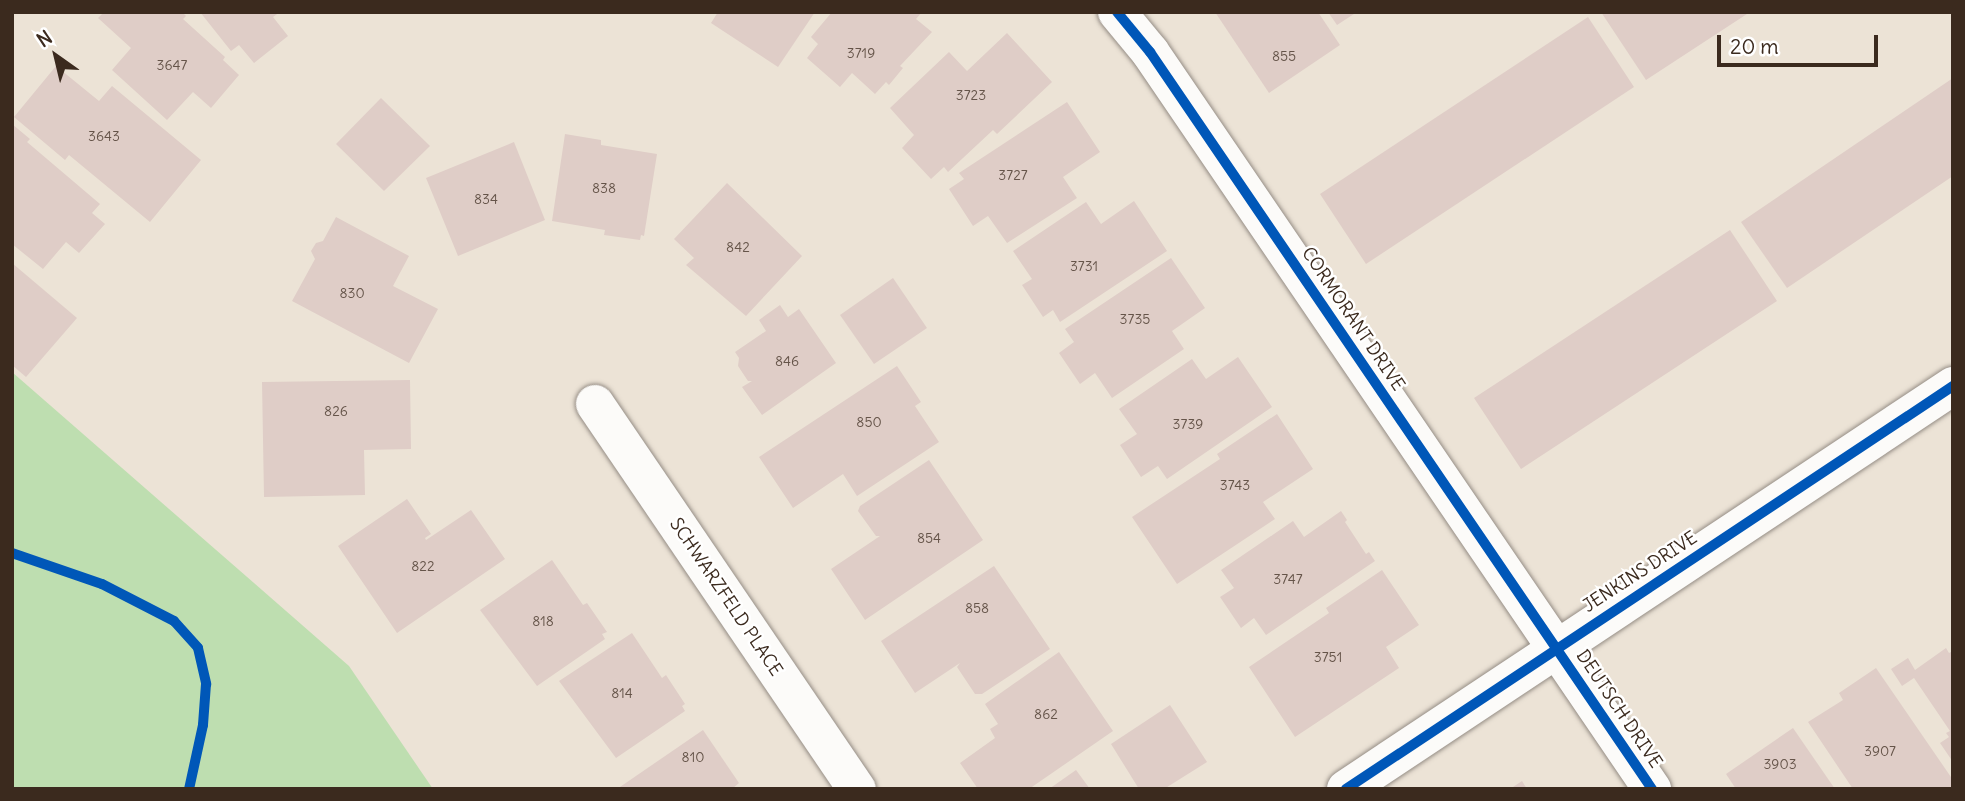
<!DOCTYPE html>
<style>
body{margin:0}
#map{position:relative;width:1965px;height:801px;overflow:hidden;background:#ece3d6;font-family:Delius,sans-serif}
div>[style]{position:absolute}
.green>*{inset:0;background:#bedeb0}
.building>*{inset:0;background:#dfcdc7}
.roads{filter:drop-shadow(0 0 2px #958d85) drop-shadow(0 0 2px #958d85)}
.minor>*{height:38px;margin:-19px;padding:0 19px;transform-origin:19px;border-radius:19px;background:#fcfbf9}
.cycleway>*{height:10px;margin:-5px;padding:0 5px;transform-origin:5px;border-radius:5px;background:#0057b8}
span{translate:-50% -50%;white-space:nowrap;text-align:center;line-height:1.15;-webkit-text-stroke:5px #fff;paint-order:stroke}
.number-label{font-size:14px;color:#655449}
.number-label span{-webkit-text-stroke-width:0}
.street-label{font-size:18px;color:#3b2a1e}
.frame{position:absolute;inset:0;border:14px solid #3b2a1e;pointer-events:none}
.north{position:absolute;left:21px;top:21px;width:70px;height:70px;-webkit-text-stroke:5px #fff;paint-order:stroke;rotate:326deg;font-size:19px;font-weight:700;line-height:28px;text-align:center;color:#3b2a1e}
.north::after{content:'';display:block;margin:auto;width:24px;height:32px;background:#3b2a1e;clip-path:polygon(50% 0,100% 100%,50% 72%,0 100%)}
.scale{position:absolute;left:1717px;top:35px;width:161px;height:32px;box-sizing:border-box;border:4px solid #3b2a1e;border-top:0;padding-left:9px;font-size:21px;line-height:24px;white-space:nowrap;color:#3b2a1e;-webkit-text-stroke:5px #fff;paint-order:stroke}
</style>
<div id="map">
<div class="green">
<i style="clip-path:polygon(12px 372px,349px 666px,433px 789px,12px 789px)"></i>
</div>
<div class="building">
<i style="clip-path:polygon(104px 12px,182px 12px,186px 16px,183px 19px,225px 57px,223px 60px,239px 75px,211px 108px,193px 92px,167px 120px,112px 70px,131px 48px,98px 18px)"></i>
<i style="clip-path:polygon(200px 12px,280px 12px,273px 17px,288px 36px,254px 63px,239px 45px,231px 51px)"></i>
<i style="clip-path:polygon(718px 12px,815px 12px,778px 67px,711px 23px)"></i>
<i style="clip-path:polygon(832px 12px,922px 12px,916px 19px,932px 32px,900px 66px,903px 68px,889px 85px,886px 82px,875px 94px,852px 73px,840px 87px,807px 58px,818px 44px,811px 37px)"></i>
<i style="clip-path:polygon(1215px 12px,1318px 12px,1340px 45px,1269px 93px)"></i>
<i style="clip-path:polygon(1328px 12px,1357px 12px,1337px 25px)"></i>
<i style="clip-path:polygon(1601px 12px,1750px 12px,1646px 80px)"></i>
<i style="clip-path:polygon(1588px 17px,1634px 87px,1366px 264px,1320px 194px)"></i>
<i style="clip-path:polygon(1007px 33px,1052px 82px,997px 134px,993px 130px,948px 172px,944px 167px,931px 179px,902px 148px,914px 135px,890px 108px,949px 52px,967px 71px)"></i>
<i style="clip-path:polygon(56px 66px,99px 101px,112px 86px,201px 160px,150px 222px,69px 155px,65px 160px,14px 117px)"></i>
<i style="clip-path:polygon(1953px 78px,1953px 176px,1787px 288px,1741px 222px)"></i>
<i style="clip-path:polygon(381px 98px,430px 146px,384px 191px,336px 144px)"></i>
<i style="clip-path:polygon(1067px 102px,1100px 152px,1063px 177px,1077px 198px,1007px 243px,988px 216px,973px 226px,949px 189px,964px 179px,959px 173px)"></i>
<i style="clip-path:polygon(12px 124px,30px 139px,27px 142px,100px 204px,92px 213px,105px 224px,79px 253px,66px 242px,43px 269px,12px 244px)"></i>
<i style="clip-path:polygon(565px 134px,601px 140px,601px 145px,657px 154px,644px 236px,641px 235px,640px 240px,604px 235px,605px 230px,552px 221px)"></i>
<i style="clip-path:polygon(514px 142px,545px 220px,458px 256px,426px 178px)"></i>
<i style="clip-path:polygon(727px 183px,802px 256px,746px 316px,686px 265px,694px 258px,674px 239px)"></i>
<i style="clip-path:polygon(1134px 201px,1167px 251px,1060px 322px,1053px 310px,1043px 317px,1022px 285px,1032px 279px,1013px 251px,1086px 202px,1101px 224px)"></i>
<i style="clip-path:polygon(336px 217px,409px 256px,393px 286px,438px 309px,409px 363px,292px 301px,315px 259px,311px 251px,316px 243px,323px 241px)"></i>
<i style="clip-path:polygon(1730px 230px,1777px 301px,1521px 469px,1474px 398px)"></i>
<i style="clip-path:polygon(1171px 258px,1205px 308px,1172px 331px,1184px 349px,1112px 398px,1095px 373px,1080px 384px,1059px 353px,1074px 342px,1065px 329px)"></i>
<i style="clip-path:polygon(12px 263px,77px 318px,26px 377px,12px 365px)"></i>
<i style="clip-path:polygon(893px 278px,927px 328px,874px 364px,840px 315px)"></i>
<i style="clip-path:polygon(780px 305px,788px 317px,799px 309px,836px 363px,762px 415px,742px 387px,752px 381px,748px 381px,738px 366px,739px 358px,735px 352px,766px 331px,759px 320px)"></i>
<i style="clip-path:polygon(1238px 357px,1272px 407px,1167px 479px,1158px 466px,1141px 477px,1120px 445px,1137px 434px,1119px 409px,1192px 359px,1206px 379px)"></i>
<i style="clip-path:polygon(897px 366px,921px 402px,915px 406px,939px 442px,857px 496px,843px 474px,793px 508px,759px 457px)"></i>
<i style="clip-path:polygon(410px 380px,411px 449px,364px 450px,365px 495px,264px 497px,262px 382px)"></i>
<i style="clip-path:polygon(1277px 414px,1313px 469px,1263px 502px,1275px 519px,1177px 584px,1132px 517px,1220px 459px,1217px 454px)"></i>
<i style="clip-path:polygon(929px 460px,983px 540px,865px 620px,831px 569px,880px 536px,876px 536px,858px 511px,860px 506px)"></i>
<i style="clip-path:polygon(407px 499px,431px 534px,425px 538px,426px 540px,471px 510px,505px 559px,397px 633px,338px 546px)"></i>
<i style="clip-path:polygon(1341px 511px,1347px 520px,1345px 522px,1366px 554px,1369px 552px,1375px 561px,1266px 635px,1254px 618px,1241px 628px,1220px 597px,1234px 588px,1221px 570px,1293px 521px,1304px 537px)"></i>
<i style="clip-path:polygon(552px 560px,583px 605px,587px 603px,607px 632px,602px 634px,605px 639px,537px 686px,480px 610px)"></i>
<i style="clip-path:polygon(994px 566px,1050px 649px,982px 694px,975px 694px,957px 667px,960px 663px,915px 693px,881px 641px)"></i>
<i style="clip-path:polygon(1382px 570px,1419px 625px,1386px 647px,1399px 668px,1295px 737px,1249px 667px,1329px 613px,1326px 608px)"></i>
<i style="clip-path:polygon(632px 633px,662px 678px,666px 675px,685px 704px,682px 706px,685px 711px,616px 758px,559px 681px)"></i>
<i style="clip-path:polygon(1946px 648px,1949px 653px,1953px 651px,1953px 762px,1940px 743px,1949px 737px,1946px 733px,1950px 731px,1914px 678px,1902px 686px,1891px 669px,1908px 658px,1915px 670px)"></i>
<i style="clip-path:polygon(1059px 652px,1113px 731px,1029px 789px,978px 789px,960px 763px,995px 738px,990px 729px,998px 724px,985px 704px)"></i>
<i style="clip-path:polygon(1876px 668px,1953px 780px,1953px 789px,1853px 789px,1808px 722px,1843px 700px,1839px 693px)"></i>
<i style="clip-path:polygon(1170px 705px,1207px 762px,1164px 789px,1139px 789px,1111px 744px)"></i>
<i style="clip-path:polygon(1793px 728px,1835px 789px,1736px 789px,1726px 774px)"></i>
<i style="clip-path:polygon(703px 730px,739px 783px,732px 789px,617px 789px)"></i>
<i style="clip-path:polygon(1076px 770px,1090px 789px,1049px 789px)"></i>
<i style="clip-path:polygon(1522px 781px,1527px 789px,1510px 789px)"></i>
</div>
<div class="roads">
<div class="minor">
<i style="left:1117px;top:12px;width:52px;rotate:50.5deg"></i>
<i style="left:1150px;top:52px;width:892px;rotate:55.74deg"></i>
<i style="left:595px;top:404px;width:466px;rotate:55.8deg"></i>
<i style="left:1346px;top:789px;width:729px;rotate:-33.58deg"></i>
</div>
</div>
<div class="cycleway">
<i style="left:1117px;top:12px;width:52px;rotate:50.5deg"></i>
<i style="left:1150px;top:52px;width:892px;rotate:55.74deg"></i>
<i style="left:12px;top:553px;width:95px;rotate:19deg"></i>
<i style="left:102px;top:584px;width:81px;rotate:27.2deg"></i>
<i style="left:174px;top:621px;width:36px;rotate:48deg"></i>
<i style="left:198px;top:648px;width:37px;rotate:77deg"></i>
<i style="left:206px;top:684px;width:41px;rotate:94.2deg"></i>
<i style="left:203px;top:725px;width:66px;rotate:102.3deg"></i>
<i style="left:1346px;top:789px;width:729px;rotate:-33.58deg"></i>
</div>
<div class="number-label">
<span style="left:861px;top:53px">3719</span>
<span style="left:1284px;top:56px">855</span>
<span style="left:172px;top:65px">3647</span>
<span style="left:971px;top:95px">3723</span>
<span style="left:104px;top:136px">3643</span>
<span style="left:1013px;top:175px">3727</span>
<span style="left:604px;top:188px">838</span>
<span style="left:486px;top:199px">834</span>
<span style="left:738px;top:247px">842</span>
<span style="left:1084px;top:266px">3731</span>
<span style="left:352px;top:293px">830</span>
<span style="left:1135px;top:319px">3735</span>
<span style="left:787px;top:361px">846</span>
<span style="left:336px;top:411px">826</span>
<span style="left:869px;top:422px">850</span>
<span style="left:1188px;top:424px">3739</span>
<span style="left:1235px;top:485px">3743</span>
<span style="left:929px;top:538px">854</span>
<span style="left:423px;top:566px">822</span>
<span style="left:1288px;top:579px">3747</span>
<span style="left:977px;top:608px">858</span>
<span style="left:543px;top:621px">818</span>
<span style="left:1328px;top:657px">3751</span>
<span style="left:622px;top:693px">814</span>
<span style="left:1046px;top:714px">862</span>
<span style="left:1880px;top:751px">3907</span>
<span style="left:693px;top:757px">810</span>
<span style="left:1780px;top:764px">3903</span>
</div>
<div class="street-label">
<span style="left:1353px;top:319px;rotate:56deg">CORMORANT DRIVE</span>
<span style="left:1640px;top:572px;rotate:-33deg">JENKINS DRIVE</span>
<span style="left:726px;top:597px;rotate:56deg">SCHWARZFELD PLACE</span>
<span style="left:1619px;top:709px;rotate:56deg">DEUTSCH DRIVE</span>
</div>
<div class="frame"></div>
<div class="north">N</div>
<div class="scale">20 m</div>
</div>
